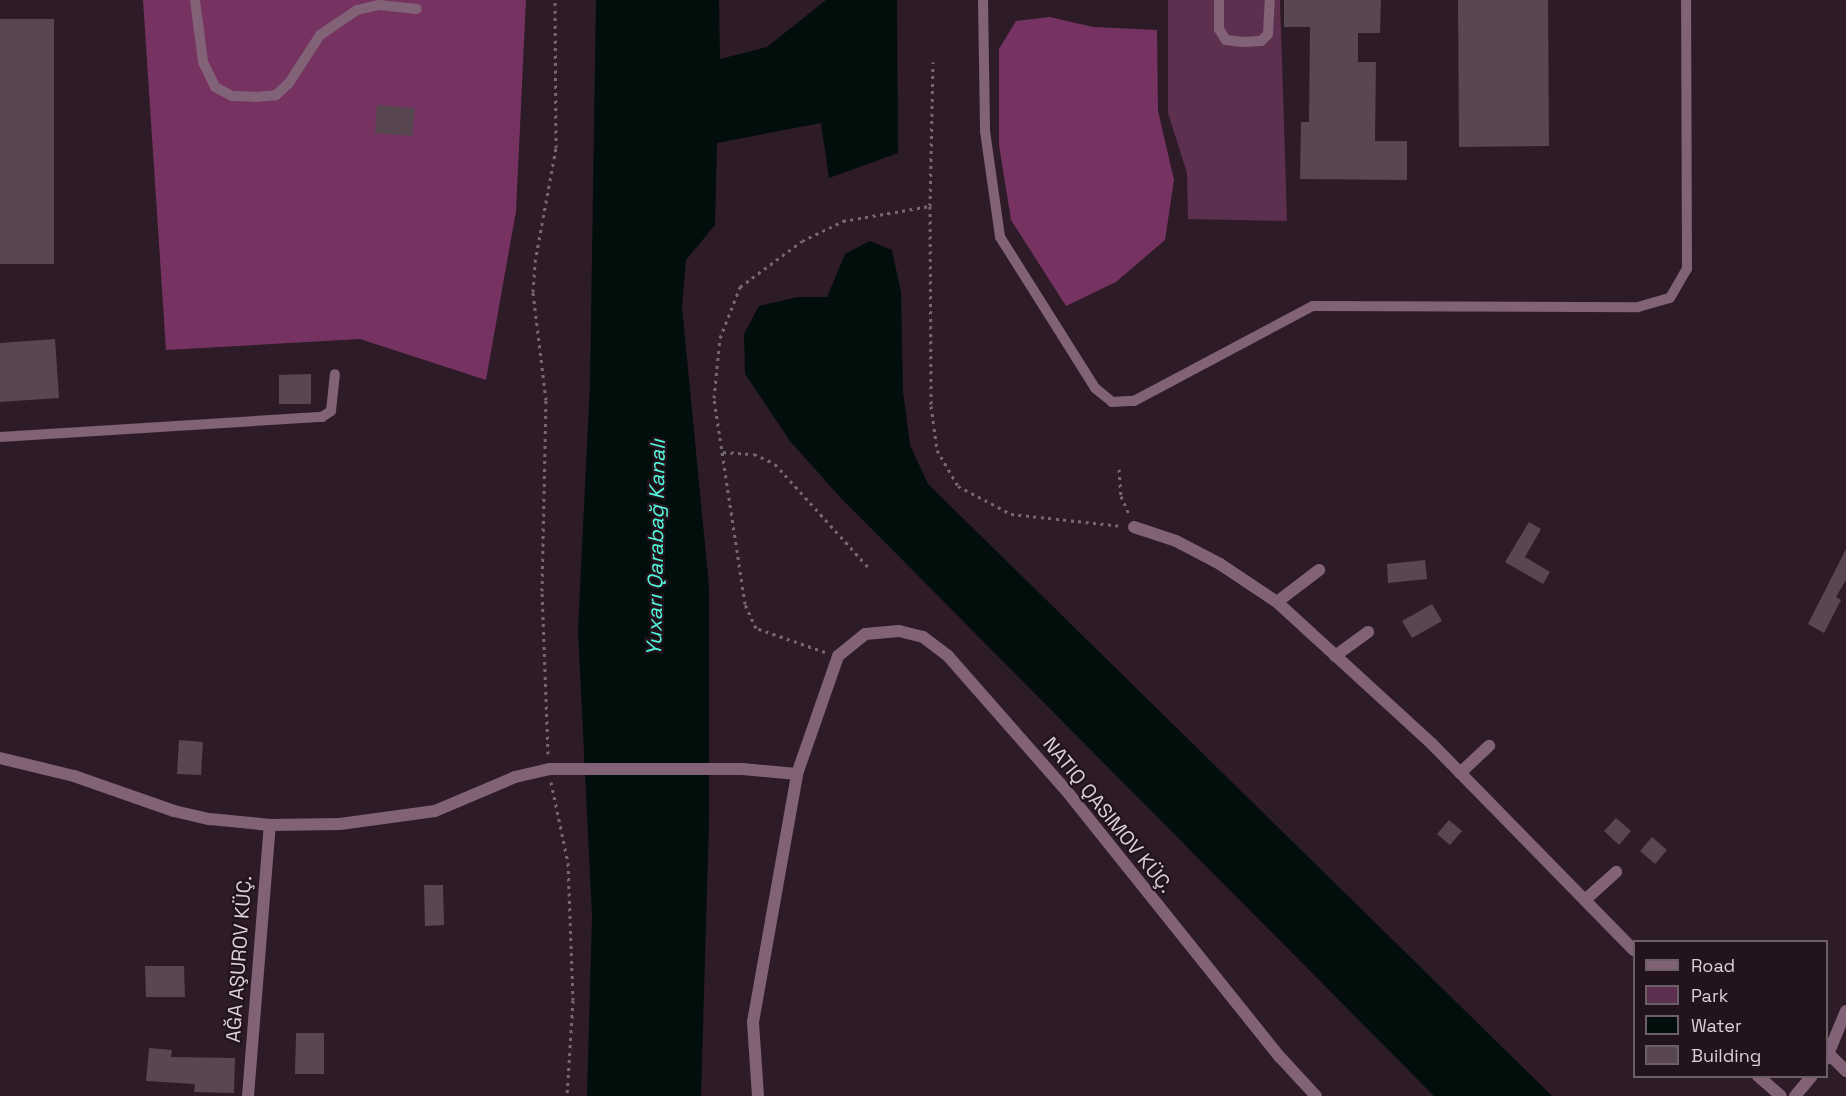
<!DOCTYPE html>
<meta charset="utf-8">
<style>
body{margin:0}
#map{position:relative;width:1846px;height:1096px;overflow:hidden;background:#2d1c27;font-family:"Space Grotesk",sans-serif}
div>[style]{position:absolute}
.green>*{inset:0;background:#5e304f}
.forest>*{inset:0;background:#763361}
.water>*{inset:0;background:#020e0b}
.building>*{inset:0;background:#584651}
.path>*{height:3px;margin-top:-1.5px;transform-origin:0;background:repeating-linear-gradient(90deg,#766871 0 3px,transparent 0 7.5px)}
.service>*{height:10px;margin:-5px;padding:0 5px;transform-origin:5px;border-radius:5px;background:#826276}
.minor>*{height:12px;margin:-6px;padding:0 6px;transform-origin:6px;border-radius:6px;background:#826276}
span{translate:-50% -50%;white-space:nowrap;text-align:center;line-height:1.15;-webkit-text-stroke:4.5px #23131d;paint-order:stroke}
.street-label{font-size:20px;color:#dcd0d7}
.water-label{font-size:21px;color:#52fadd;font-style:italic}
.legend{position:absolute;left:1633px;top:940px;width:195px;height:138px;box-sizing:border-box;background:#23131d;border:2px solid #6d5f67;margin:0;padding:8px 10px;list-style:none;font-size:18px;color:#dcd0d7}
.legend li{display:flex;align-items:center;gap:12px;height:30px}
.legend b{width:30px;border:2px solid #6d5f67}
</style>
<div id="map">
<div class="green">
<i style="clip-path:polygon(1168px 0,1280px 0,1287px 221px,1188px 219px,1187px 173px,1168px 113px)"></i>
</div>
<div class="forest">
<i style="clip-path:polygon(143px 0,526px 0,516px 211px,486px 380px,360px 339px,166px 350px)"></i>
<i style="clip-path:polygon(1050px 17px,1093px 27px,1157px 30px,1158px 111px,1174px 180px,1165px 240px,1116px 282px,1066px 306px,1011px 220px,999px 145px,999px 49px,1016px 21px)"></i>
</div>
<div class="water">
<i style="clip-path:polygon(596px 0,719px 0,720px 59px,767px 47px,826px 0,897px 0,898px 153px,829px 178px,821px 123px,717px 143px,715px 225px,686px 260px,682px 307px,709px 586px,709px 821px,701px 1096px,587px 1096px,592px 916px,578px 630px,590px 383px)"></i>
<i style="clip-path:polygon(870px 241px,892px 250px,901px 292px,903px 392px,910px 445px,928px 484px,1552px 1096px,1434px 1096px,839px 496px,790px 441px,745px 374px,744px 334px,759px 306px,798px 297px,827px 297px,845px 254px)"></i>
</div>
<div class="building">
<i style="clip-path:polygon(1284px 0,1381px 0,1380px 33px,1358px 33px,1358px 62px,1376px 62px,1375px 141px,1407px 141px,1407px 180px,1300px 179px,1301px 122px,1309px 122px,1310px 27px,1284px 27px)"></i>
<i style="clip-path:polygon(1458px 0,1548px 0,1549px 146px,1459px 147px)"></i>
<i style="clip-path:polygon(0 19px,54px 19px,54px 264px,0 264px)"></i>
<i style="clip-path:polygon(377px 105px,415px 108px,412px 136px,375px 133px)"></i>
<i style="clip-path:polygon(55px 339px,59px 398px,0 402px,0 343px)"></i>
<i style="clip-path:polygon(311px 374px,311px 404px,279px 404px,279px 375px)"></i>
<i style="clip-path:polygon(1529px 522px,1541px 529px,1525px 557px,1550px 572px,1543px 584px,1505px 562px)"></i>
<i style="clip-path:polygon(1846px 549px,1846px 580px,1836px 597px,1841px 600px,1824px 633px,1808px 624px)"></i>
<i style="clip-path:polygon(1425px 560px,1427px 579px,1388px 583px,1387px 564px)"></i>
<i style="clip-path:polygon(1432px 604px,1442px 621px,1412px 638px,1402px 621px)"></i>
<i style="clip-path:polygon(179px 740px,203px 742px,201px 775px,177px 774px)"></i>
<i style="clip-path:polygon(1616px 818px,1631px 831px,1619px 845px,1604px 831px)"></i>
<i style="clip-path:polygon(1449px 820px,1462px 831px,1450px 845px,1437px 834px)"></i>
<i style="clip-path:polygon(1652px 837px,1667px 850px,1655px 864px,1640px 851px)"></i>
<i style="clip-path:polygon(424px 885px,443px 885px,444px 925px,425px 926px)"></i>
<i style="clip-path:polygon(145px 966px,184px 966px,185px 997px,146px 997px)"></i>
<i style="clip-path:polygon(296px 1033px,324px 1033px,324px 1074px,295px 1074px)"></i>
<i style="clip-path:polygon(149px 1048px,172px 1050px,171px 1057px,235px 1058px,234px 1093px,194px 1092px,195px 1084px,146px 1081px)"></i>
</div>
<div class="path">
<i style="left:930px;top:206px;width:144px;rotate:-88.8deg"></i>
<i style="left:723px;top:452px;width:31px;rotate:4deg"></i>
<i style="left:754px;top:454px;width:23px;rotate:25deg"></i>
<i style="left:775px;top:464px;width:140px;rotate:47.9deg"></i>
<i style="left:1119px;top:469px;width:27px;rotate:86deg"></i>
<i style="left:1121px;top:496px;width:20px;rotate:66deg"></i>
<i style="left:825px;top:652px;width:73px;rotate:-160.8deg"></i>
<i style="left:756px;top:628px;width:26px;rotate:-115deg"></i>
<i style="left:745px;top:604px;width:208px;rotate:-98.6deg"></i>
<i style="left:714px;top:398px;width:60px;rotate:-84.3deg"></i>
<i style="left:720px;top:338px;width:55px;rotate:-68.6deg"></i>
<i style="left:740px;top:287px;width:77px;rotate:-36.6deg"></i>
<i style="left:802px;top:241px;width:46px;rotate:-26deg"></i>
<i style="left:843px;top:221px;width:88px;rotate:-9.8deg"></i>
<i style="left:930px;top:206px;width:200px;rotate:89.7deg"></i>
<i style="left:931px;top:406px;width:44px;rotate:82.2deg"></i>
<i style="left:937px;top:450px;width:42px;rotate:59.7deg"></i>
<i style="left:958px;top:486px;width:60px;rotate:27.8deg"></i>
<i style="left:1011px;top:514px;width:112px;rotate:6.2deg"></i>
<i style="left:548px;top:754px;width:163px;rotate:-92.1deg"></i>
<i style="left:542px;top:591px;width:191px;rotate:-88.8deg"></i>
<i style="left:546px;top:400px;width:109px;rotate:-96.9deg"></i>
<i style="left:533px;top:292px;width:30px;rotate:-86deg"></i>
<i style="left:535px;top:262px;width:116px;rotate:-79.6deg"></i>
<i style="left:556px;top:148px;width:148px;rotate:-90.4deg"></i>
<i style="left:551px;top:782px;width:83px;rotate:78.1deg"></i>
<i style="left:568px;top:863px;width:137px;rotate:87.9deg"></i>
<i style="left:573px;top:1000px;width:96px;rotate:93.6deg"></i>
</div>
<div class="service">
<i style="left:195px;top:0;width:63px;rotate:82.6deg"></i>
<i style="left:203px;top:62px;width:28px;rotate:64deg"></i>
<i style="left:215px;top:87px;width:19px;rotate:28deg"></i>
<i style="left:232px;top:96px;width:23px;rotate:2deg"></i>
<i style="left:255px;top:97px;width:21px;rotate:-5deg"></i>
<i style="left:276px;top:95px;width:18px;rotate:-43deg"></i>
<i style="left:289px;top:83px;width:57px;rotate:-57.1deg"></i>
<i style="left:320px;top:35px;width:45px;rotate:-34deg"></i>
<i style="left:357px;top:10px;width:23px;rotate:-13deg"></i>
<i style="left:379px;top:5px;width:38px;rotate:6deg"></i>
<i style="left:983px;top:0;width:131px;rotate:89.1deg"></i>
<i style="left:985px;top:131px;width:107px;rotate:81.9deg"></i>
<i style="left:1000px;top:237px;width:178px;rotate:57.8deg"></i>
<i style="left:1095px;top:388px;width:22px;rotate:39deg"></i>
<i style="left:1112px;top:402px;width:22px;rotate:-3deg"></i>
<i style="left:1134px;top:401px;width:203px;rotate:-28deg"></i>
<i style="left:1313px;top:306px;width:325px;rotate:0.2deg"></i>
<i style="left:1638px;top:307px;width:33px;rotate:-16deg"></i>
<i style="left:1670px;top:298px;width:34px;rotate:-60deg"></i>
<i style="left:1687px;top:269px;width:269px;rotate:-90.2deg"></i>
<i style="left:1219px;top:0;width:29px;rotate:90deg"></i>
<i style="left:1219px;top:29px;width:13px;rotate:58deg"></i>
<i style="left:1226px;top:40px;width:17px;rotate:7deg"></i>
<i style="left:1243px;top:42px;width:18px;rotate:-3deg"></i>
<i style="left:1261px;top:41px;width:10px;rotate:-45deg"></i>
<i style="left:1268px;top:34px;width:34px;rotate:-87deg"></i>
<i style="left:0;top:437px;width:323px;rotate:-3.6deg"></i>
<i style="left:322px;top:417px;width:11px;rotate:-34deg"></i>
<i style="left:331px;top:411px;width:37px;rotate:-84deg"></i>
</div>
<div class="minor">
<i style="left:1134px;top:527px;width:44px;rotate:18.4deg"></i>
<i style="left:1176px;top:541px;width:50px;rotate:27.6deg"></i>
<i style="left:1220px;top:564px;width:69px;rotate:33.7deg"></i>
<i style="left:1277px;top:602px;width:209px;rotate:42.5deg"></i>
<i style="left:1431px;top:743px;width:290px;rotate:45.6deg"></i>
<i style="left:1277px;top:602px;width:53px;rotate:-37.3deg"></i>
<i style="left:1335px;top:656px;width:41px;rotate:-36deg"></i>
<i style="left:0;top:758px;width:76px;rotate:13.7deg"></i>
<i style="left:74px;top:776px;width:106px;rotate:19.3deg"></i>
<i style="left:174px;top:811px;width:37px;rotate:13deg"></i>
<i style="left:210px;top:819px;width:60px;rotate:5.7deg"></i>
<i style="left:270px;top:825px;width:70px;rotate:-0.8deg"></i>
<i style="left:340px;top:824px;width:96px;rotate:-7.8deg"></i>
<i style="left:435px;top:811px;width:87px;rotate:-23deg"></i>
<i style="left:515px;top:777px;width:35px;rotate:-13deg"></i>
<i style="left:549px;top:769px;width:193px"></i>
<i style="left:742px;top:769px;width:55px;rotate:5.2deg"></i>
<i style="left:1460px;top:773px;width:40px;rotate:-43deg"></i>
<i style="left:1585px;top:900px;width:42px;rotate:-42.1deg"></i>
<i style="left:1830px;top:1055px;width:23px;rotate:45deg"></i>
<i style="left:1826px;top:1059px;width:52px;rotate:-67.4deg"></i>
<i style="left:1758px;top:1076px;width:30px;rotate:41deg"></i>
<i style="left:248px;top:1096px;width:272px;rotate:-85.4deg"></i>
<i style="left:758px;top:1096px;width:74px;rotate:-93.9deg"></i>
<i style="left:753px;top:1022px;width:252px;rotate:-79.9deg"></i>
<i style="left:797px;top:774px;width:125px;rotate:-70.8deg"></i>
<i style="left:838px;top:656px;width:35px;rotate:-39deg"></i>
<i style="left:865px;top:634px;width:34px;rotate:-5deg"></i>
<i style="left:899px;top:631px;width:25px;rotate:14deg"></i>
<i style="left:923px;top:637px;width:31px;rotate:37deg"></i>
<i style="left:948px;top:656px;width:177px;rotate:48.7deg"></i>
<i style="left:1065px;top:789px;width:344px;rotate:51.3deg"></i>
<i style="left:1280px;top:1057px;width:53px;rotate:47.3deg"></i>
<i style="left:1795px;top:1096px;width:26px;rotate:-50deg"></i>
</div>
<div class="street-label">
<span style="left:1108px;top:815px;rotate:51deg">NATIQ QASIMOV KÜÇ.</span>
<span style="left:239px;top:959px;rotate:-86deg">AĞA AŞUROV KÜÇ.</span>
</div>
<div class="water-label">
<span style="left:656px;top:548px;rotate:-89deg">Yuxarı Qarabağ Kanalı</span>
</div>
<ul class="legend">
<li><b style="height:8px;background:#826276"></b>Road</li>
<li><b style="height:16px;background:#5e304f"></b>Park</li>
<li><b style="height:16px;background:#020e0b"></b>Water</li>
<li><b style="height:16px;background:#584651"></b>Building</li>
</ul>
</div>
